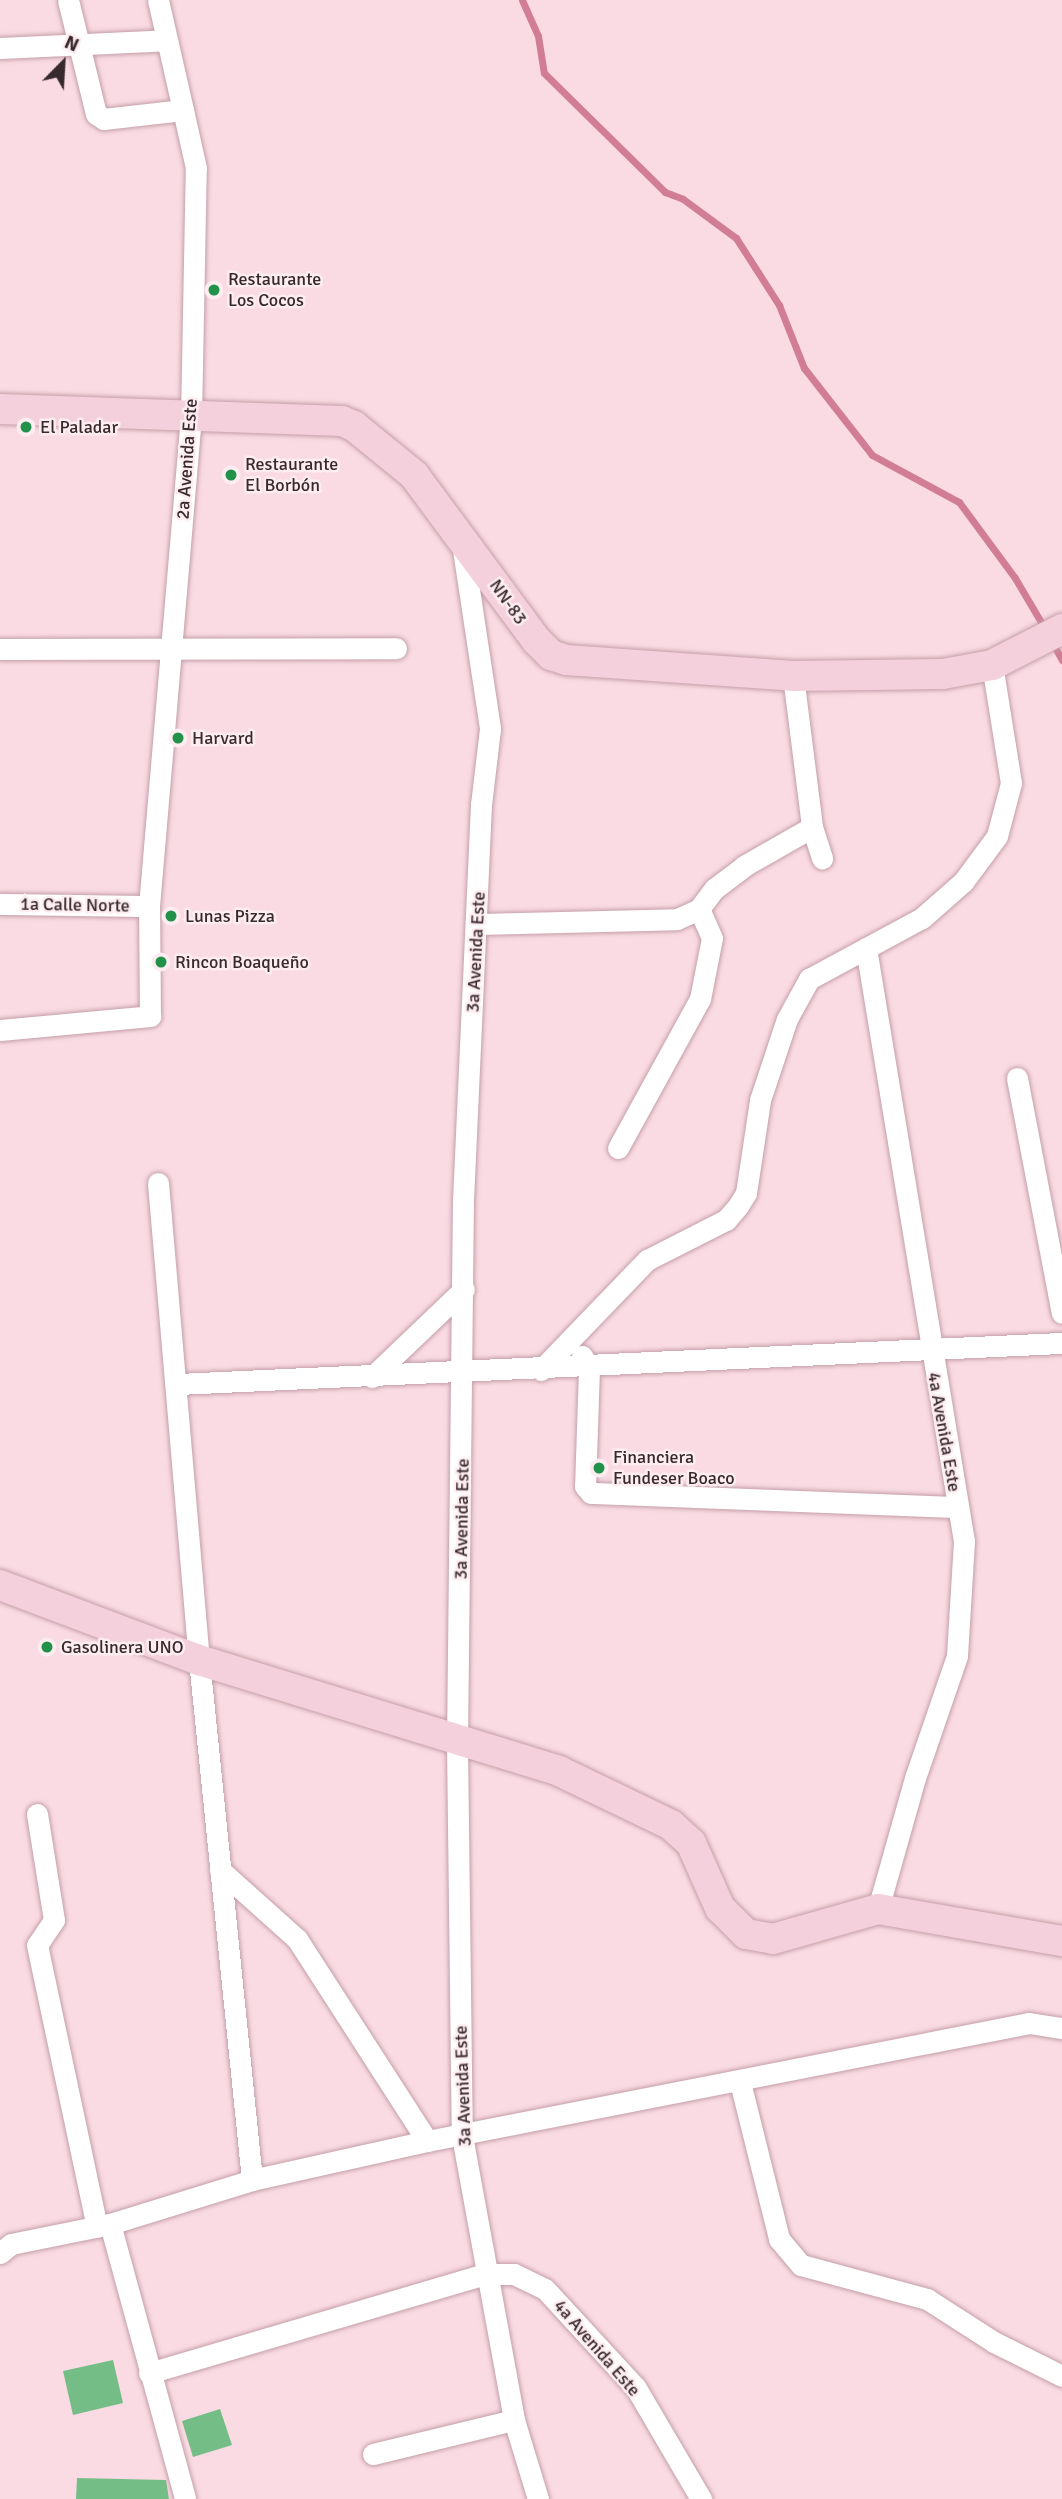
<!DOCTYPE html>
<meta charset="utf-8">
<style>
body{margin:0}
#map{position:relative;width:1062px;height:2499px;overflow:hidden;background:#fadbe3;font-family:Signika,sans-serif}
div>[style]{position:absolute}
.stream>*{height:7px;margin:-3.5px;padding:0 3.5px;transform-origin:3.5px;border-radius:3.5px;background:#d17d96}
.building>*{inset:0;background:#75bd86}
.roads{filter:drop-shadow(0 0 2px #c49fa9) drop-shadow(0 0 2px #c49fa9)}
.street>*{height:21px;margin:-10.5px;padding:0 10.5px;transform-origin:10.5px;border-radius:10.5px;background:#fff}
.secondary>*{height:30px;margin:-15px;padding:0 15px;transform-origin:15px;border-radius:15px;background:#f4d0dc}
.dots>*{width:19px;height:19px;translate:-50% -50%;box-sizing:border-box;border:4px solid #fdedf1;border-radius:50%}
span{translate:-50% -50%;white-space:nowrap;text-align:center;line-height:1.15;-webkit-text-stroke:5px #fdedf1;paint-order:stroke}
.poi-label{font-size:18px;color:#37292d}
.left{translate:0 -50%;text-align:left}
.street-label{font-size:18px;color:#37292d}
.north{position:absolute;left:28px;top:28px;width:70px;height:70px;-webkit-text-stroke:5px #fdedf1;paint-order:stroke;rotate:24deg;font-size:19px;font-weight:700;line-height:28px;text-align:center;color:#37292d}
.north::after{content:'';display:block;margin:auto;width:24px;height:32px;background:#37292d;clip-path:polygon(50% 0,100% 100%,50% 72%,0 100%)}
</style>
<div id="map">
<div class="stream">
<i style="left:522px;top:0;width:39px;rotate:66deg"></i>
<i style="left:538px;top:36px;width:37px;rotate:81deg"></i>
<i style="left:544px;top:73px;width:170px;rotate:44.5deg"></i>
<i style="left:665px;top:192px;width:19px;rotate:21deg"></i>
<i style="left:683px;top:199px;width:66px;rotate:36.3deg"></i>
<i style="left:736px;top:238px;width:80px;rotate:57.3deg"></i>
<i style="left:779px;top:305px;width:68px;rotate:68.4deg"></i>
<i style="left:804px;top:368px;width:110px;rotate:52deg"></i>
<i style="left:872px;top:455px;width:99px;rotate:28.4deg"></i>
<i style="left:959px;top:502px;width:94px;rotate:53.6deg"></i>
<i style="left:1015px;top:578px;width:59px;rotate:59.5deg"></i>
<i style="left:1052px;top:642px;width:21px;rotate:61deg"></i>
</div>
<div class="building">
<i style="clip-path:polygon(113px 2360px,123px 2403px,73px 2415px,63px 2371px)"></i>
<i style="clip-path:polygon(220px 2409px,232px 2445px,193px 2457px,182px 2421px)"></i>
<i style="clip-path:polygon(77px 2478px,166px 2480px,169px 2499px,76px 2499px)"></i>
</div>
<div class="roads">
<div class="street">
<i style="left:158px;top:0;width:113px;rotate:77.2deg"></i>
<i style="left:0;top:48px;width:167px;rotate:-2.7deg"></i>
<i style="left:462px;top:543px;width:188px;rotate:81.4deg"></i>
<i style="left:490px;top:729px;width:76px;rotate:96.8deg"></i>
<i style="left:481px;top:804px;width:394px;rotate:92.6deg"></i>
<i style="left:463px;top:1198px;width:545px;rotate:90.63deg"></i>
<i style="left:457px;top:1743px;width:393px;rotate:89.3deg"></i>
<i style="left:462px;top:2136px;width:289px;rotate:79.6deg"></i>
<i style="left:514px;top:2420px;width:83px;rotate:73.1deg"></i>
<i style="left:0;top:649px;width:396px;rotate:-0.1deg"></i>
<i style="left:793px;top:676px;width:152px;rotate:82.8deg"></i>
<i style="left:812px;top:827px;width:33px;rotate:72deg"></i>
<i style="left:0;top:904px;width:149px;rotate:0.8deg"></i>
<i style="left:478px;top:924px;width:199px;rotate:-1.4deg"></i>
<i style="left:677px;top:919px;width:24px;rotate:-24deg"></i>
<i style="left:699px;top:909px;width:25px;rotate:-53deg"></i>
<i style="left:714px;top:889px;width:38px;rotate:-37deg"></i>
<i style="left:744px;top:866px;width:78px;rotate:-29.8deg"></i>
<i style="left:866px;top:948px;width:601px;rotate:80.62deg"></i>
<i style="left:964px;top:1541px;width:115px;rotate:93.5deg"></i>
<i style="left:957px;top:1656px;width:129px;rotate:109deg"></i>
<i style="left:915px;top:1778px;width:136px;rotate:105.8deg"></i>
<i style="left:0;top:1030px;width:151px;rotate:-5.3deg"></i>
<i style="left:150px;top:1016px;width:110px;rotate:-90.5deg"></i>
<i style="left:149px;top:906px;width:490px;rotate:-85.1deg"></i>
<i style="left:191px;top:418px;width:250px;rotate:-88.9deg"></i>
<i style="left:196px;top:168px;width:59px;rotate:-102.6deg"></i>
<i style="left:183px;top:110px;width:80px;rotate:173.5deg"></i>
<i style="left:104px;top:119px;width:9px;rotate:-148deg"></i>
<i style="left:96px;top:114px;width:117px;rotate:-103.8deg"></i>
<i style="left:1017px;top:1078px;width:239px;rotate:79.2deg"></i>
<i style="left:618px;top:1148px;width:170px;rotate:-61.2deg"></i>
<i style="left:700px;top:999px;width:62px;rotate:-78.9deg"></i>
<i style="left:712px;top:938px;width:32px;rotate:-114deg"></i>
<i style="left:158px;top:1183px;width:479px;rotate:85.1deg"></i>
<i style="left:199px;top:1660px;width:523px;rotate:84.18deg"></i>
<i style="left:582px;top:1356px;width:14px;rotate:60deg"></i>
<i style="left:589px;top:1368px;width:118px;rotate:91.9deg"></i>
<i style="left:585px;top:1486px;width:9px;rotate:49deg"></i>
<i style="left:591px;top:1493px;width:366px;rotate:2.2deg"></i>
<i style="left:541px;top:1370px;width:153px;rotate:-46.1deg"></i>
<i style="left:647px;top:1260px;width:89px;rotate:-26.9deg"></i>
<i style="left:726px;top:1220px;width:18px;rotate:-49deg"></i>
<i style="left:738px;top:1206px;width:15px;rotate:-58deg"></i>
<i style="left:746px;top:1193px;width:94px;rotate:-81.4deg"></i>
<i style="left:760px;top:1100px;width:85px;rotate:-71.6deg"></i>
<i style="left:787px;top:1019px;width:46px;rotate:-61.2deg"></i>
<i style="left:809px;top:979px;width:128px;rotate:-28.4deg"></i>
<i style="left:922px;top:918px;width:55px;rotate:-41.3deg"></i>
<i style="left:963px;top:882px;width:57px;rotate:-53.5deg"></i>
<i style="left:997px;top:836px;width:55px;rotate:-75.2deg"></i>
<i style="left:1011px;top:783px;width:120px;rotate:-99.1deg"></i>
<i style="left:372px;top:1377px;width:127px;rotate:-43.7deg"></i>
<i style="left:178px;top:1384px;width:885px;rotate:-2.66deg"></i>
<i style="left:37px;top:1814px;width:107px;rotate:80.9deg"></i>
<i style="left:54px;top:1920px;width:30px;rotate:124deg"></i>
<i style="left:37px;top:1945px;width:288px;rotate:78deg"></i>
<i style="left:220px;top:1870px;width:103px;rotate:41.9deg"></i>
<i style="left:297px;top:1939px;width:240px;rotate:57.2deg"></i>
<i style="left:740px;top:2082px;width:162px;rotate:76deg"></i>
<i style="left:779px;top:2239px;width:34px;rotate:50deg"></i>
<i style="left:801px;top:2265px;width:131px;rotate:15.1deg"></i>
<i style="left:927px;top:2299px;width:80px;rotate:32.7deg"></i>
<i style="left:994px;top:2342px;width:76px;rotate:26.6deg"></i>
<i style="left:110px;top:2224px;width:285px;rotate:74.7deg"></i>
<i style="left:0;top:2253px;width:14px;rotate:-39deg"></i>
<i style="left:11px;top:2244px;width:101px;rotate:-11.4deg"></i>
<i style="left:110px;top:2224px;width:149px;rotate:-17.2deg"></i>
<i style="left:252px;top:2180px;width:179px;rotate:-12.6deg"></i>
<i style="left:427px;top:2141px;width:613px;rotate:-11.09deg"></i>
<i style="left:1029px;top:2023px;width:33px;rotate:9deg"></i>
<i style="left:149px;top:2373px;width:350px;rotate:-16.4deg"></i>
<i style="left:485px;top:2274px;width:29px"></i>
<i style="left:514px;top:2274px;width:34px;rotate:26deg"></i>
<i style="left:545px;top:2289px;width:134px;rotate:47.4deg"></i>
<i style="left:636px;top:2388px;width:129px;rotate:59.6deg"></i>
<i style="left:373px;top:2454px;width:145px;rotate:-13.6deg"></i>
</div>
<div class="secondary">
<i style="left:0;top:409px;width:342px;rotate:2deg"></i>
<i style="left:342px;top:421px;width:13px;rotate:23deg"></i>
<i style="left:354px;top:426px;width:77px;rotate:39.2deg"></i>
<i style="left:414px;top:475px;width:207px;rotate:53.5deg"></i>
<i style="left:537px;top:641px;width:20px;rotate:45deg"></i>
<i style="left:551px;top:655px;width:16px;rotate:18deg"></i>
<i style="left:566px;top:660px;width:228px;rotate:4deg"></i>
<i style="left:793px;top:676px;width:150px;rotate:-0.8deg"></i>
<i style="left:943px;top:674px;width:50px;rotate:-10.4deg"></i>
<i style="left:992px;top:665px;width:79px;rotate:-27.2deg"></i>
<i style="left:0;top:1585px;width:213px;rotate:20.7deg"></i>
<i style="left:199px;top:1660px;width:377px;rotate:17.1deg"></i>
<i style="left:559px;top:1771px;width:124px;rotate:25.7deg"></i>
<i style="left:671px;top:1825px;width:27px;rotate:42deg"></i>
<i style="left:691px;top:1843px;width:71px;rotate:66deg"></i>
<i style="left:720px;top:1908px;width:37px;rotate:45deg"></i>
<i style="left:746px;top:1934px;width:27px;rotate:10deg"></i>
<i style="left:773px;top:1939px;width:109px;rotate:-15.9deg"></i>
<i style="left:878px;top:1909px;width:187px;rotate:9.9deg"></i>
</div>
</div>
<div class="dots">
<i style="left:214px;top:290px;background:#22924b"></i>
<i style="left:26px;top:427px;background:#22924b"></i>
<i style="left:231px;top:475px;background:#22924b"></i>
<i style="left:178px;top:738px;background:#22924b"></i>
<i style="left:171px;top:916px;background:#22924b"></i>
<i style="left:161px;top:962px;background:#22924b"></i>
<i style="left:599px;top:1468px;background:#22924b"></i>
<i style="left:47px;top:1647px;background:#22924b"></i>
</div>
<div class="poi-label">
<span class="left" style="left:228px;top:290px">Restaurante<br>Los Cocos</span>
<span class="left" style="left:40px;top:427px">El Paladar</span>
<span class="left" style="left:245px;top:475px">Restaurante<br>El Borbón</span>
<span class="left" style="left:192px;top:738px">Harvard</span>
<span class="left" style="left:185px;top:916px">Lunas Pizza</span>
<span class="left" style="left:175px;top:962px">Rincon Boaqueño</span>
<span class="left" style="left:613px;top:1468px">Financiera<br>Fundeser Boaco</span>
<span class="left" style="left:61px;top:1647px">Gasolinera UNO</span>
</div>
<div class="street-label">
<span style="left:187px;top:459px;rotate:-86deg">2a Avenida Este</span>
<span style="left:508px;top:602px;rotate:55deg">NN-83</span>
<span style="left:75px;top:905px;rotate:1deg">1a Calle Norte</span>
<span style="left:476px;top:952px;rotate:-87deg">3a Avenida Este</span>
<span style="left:944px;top:1432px;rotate:80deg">4a Avenida Este</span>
<span style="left:462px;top:1519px;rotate:-89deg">3a Avenida Este</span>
<span style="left:463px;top:2086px;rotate:-92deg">3a Avenida Este</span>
<span style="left:597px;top:2348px;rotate:49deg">4a Avenida Este</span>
</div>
<div class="north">N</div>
</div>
